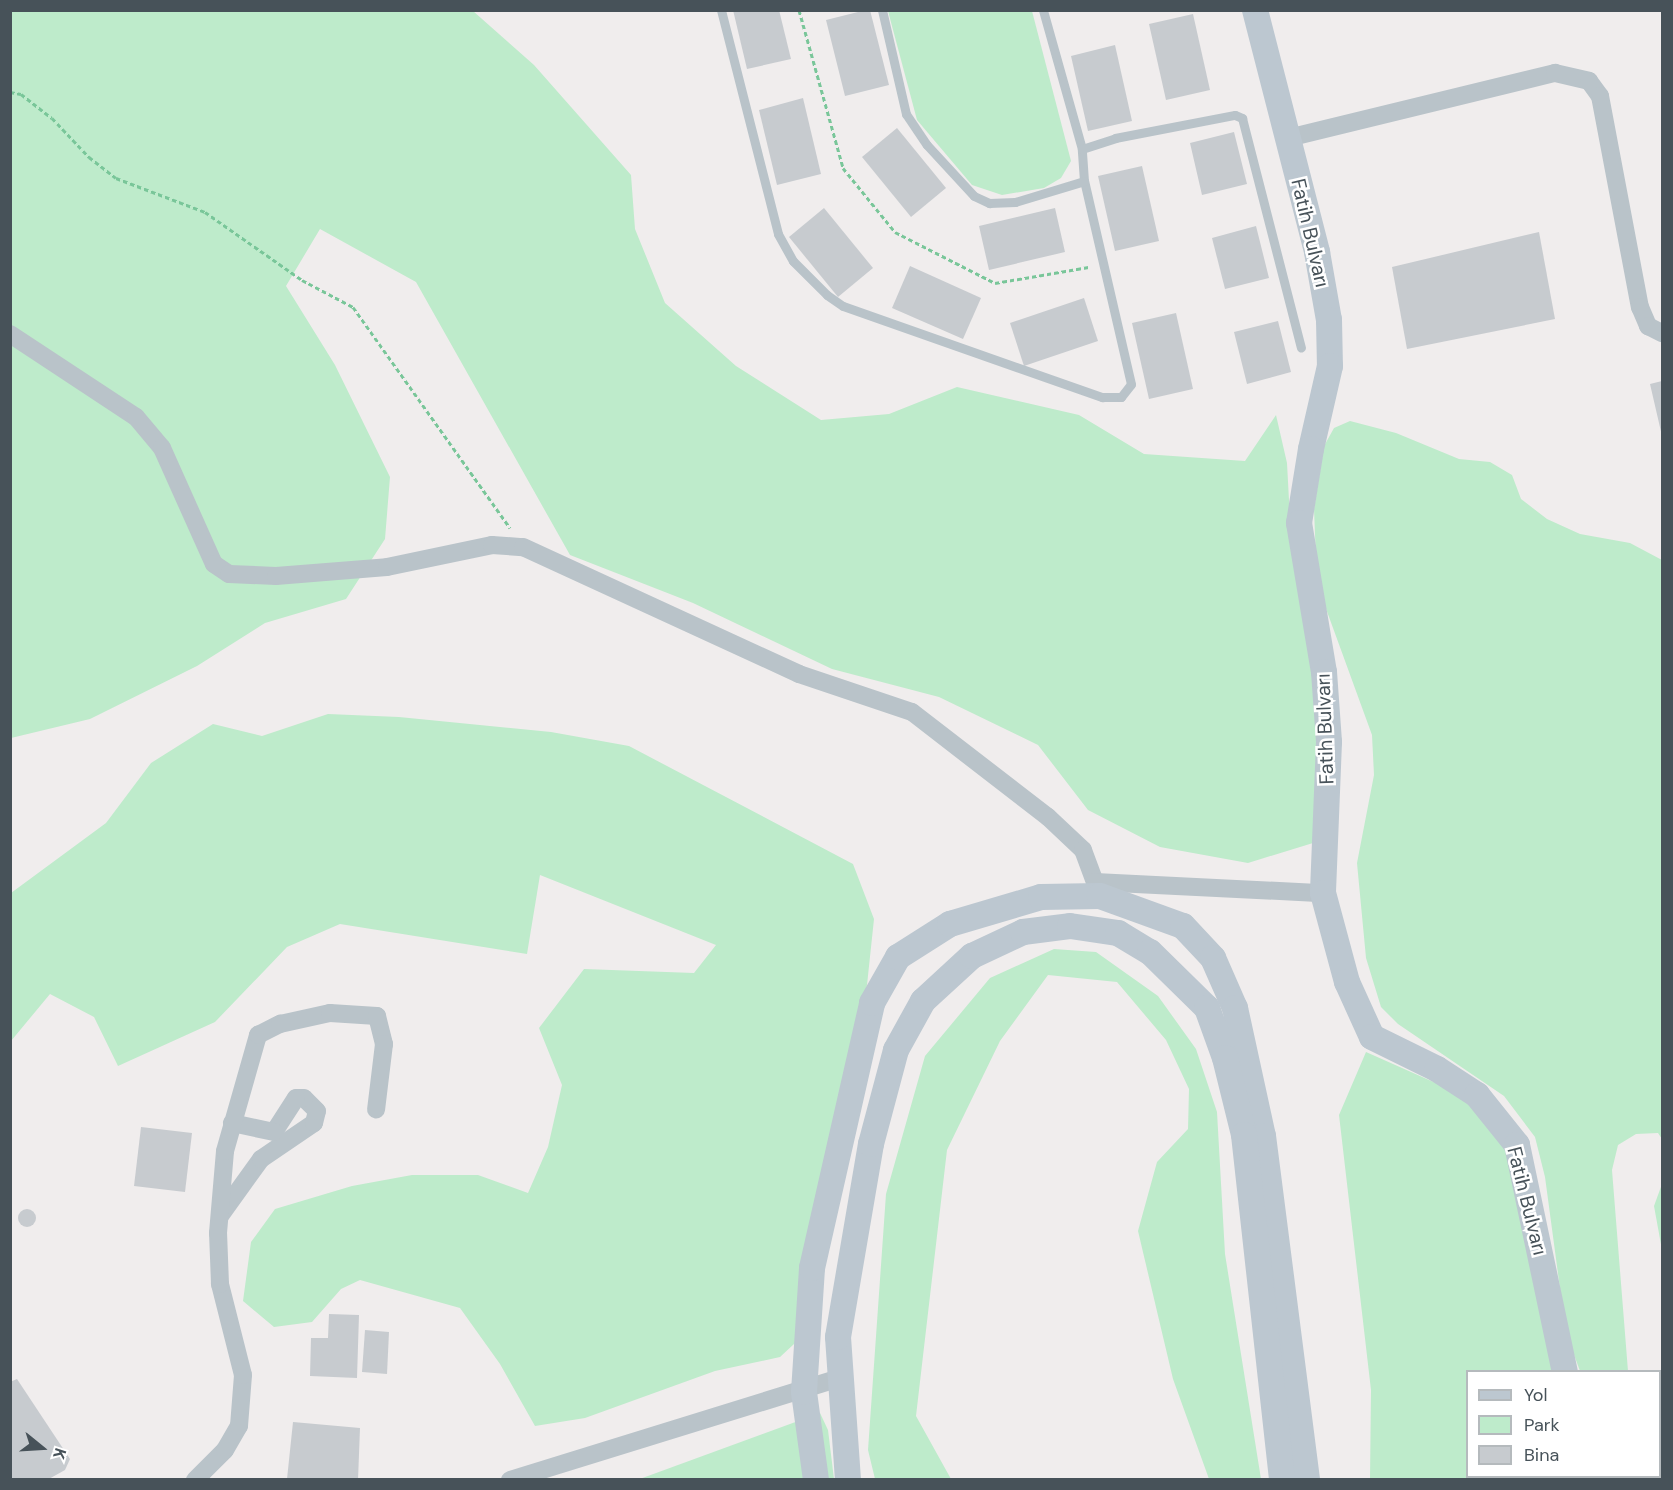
<!DOCTYPE html>
<meta charset="utf-8">
<style>
body{margin:0}
#map{position:relative;width:1673px;height:1490px;overflow:hidden;background:#f0eded;font-family:"DM Sans",sans-serif}
div>[style]{position:absolute}
.green>*{inset:0;background:#beebcb}
.building>*{inset:0;background:#c7cbcf}
.round{border-radius:50%}
.path>*{height:3px;margin-top:-1.5px;transform-origin:0;background:repeating-linear-gradient(90deg,#79c699 0 4.5px,transparent 0 7.5px)}
.lane>*{height:9px;margin:-4.5px;padding:0 4.5px;transform-origin:4.5px;border-radius:4.5px;background:#b9c3c9}
.street>*{height:18px;margin:-9px;padding:0 9px;transform-origin:9px;border-radius:9px;background:#b9c3c9}
.secondary>*{height:26px;margin:-13px;padding:0 13px;transform-origin:13px;border-radius:13px;background:#bcc7d0}
span{translate:-50% -50%;white-space:nowrap;text-align:center;line-height:1.15;-webkit-text-stroke:5px #fff;paint-order:stroke}
.street-label{font-size:20px;color:#475259}
.frame{position:absolute;inset:0;border:12px solid #475259;pointer-events:none}
.legend{position:absolute;left:1466px;top:1370px;width:195px;height:108px;box-sizing:border-box;background:#fff;border:2px solid #b5babd;margin:0;padding:8px 10px;list-style:none;font-size:18px;color:#475259}
.legend li{display:flex;align-items:center;gap:12px;height:30px}
.legend b{width:30px;border:2px solid #b5babd}
.north{position:absolute;left:12px;top:1418px;width:60px;height:60px;-webkit-text-stroke:4px #fff;paint-order:stroke;rotate:108deg;font-size:16px;font-weight:700;line-height:24px;text-align:center;color:#475259}
.north::after{content:'';display:block;margin:auto;width:21px;height:27px;background:#475259;clip-path:polygon(50% 0,100% 100%,50% 72%,0 100%)}
</style>
<div id="map">
<div class="green">
<i style="clip-path:polygon(10px 11px,473px 11px,534px 65px,631px 175px,635px 229px,665px 303px,736px 366px,821px 420px,889px 414px,957px 387px,1079px 415px,1144px 454px,1245px 461px,1276px 415px,1287px 463px,1291px 537px,1312px 657px,1326px 839px,1248px 863px,1160px 847px,1088px 810px,1038px 745px,939px 697px,832px 669px,693px 603px,570px 555px,416px 282px,320px 229px,286px 286px,335px 365px,390px 477px,385px 539px,346px 599px,265px 623px,197px 666px,90px 719px,11px 738px)"></i>
<i style="clip-path:polygon(888px 11px,1032px 11px,1071px 161px,1061px 178px,1044px 188px,1002px 195px,972px 185px,917px 120px)"></i>
<i style="clip-path:polygon(1350px 421px,1396px 433px,1459px 459px,1490px 462px,1512px 475px,1521px 499px,1547px 519px,1580px 534px,1630px 543px,1662px 560px,1662px 1139px,1658px 1133px,1636px 1134px,1618px 1145px,1612px 1170px,1628px 1371px,1580px 1371px,1566px 1333px,1545px 1177px,1535px 1137px,1504px 1096px,1398px 1024px,1381px 1007px,1366px 958px,1357px 863px,1374px 775px,1372px 735px,1325px 606px,1316px 560px,1314px 509px,1324px 446px,1334px 428px)"></i>
<i style="clip-path:polygon(328px 714px,399px 717px,551px 732px,629px 746px,853px 864px,874px 919px,867px 985px,842px 1104px,807px 1332px,780px 1357px,715px 1371px,585px 1418px,535px 1426px,500px 1364px,460px 1308px,360px 1280px,341px 1289px,312px 1322px,274px 1327px,243px 1301px,251px 1242px,275px 1209px,352px 1186px,412px 1175px,478px 1175px,528px 1193px,548px 1147px,562px 1085px,539px 1028px,584px 969px,694px 973px,716px 945px,540px 875px,527px 954px,340px 924px,287px 947px,215px 1022px,118px 1066px,94px 1017px,50px 994px,11px 1041px,11px 893px,106px 823px,151px 763px,213px 724px,262px 736px)"></i>
<i style="clip-path:polygon(1054px 949px,1096px 952px,1158px 996px,1196px 1049px,1217px 1112px,1225px 1254px,1261px 1479px,1209px 1479px,1173px 1379px,1138px 1231px,1157px 1162px,1188px 1129px,1189px 1089px,1166px 1040px,1117px 982px,1048px 975px,1000px 1041px,947px 1150px,916px 1416px,951px 1479px,875px 1479px,868px 1450px,886px 1194px,925px 1056px,990px 978px)"></i>
<i style="clip-path:polygon(1366px 1052px,1447px 1088px,1503px 1129px,1562px 1371px,1468px 1372px,1468px 1476px,1598px 1479px,1370px 1479px,1371px 1390px,1339px 1115px)"></i>
<i style="clip-path:polygon(1662px 1184px,1662px 1250px,1654px 1206px)"></i>
<i style="clip-path:polygon(820px 1413px,828px 1430px,834px 1479px,637px 1480px)"></i>
</div>
<div class="building">
<i style="clip-path:polygon(733px 10px,779px 10px,791px 59px,747px 69px)"></i>
<i style="clip-path:polygon(866px 10px,870px 10px,889px 85px,845px 96px,826px 20px)"></i>
<i style="clip-path:polygon(1193px 14px,1210px 90px,1166px 100px,1149px 24px)"></i>
<i style="clip-path:polygon(1115px 45px,1132px 121px,1088px 131px,1071px 56px)"></i>
<i style="clip-path:polygon(803px 98px,821px 174px,777px 185px,759px 110px)"></i>
<i style="clip-path:polygon(897px 128px,946px 188px,911px 217px,862px 157px)"></i>
<i style="clip-path:polygon(1234px 132px,1247px 184px,1202px 195px,1190px 143px)"></i>
<i style="clip-path:polygon(1142px 166px,1159px 241px,1115px 251px,1098px 176px)"></i>
<i style="clip-path:polygon(824px 208px,873px 268px,838px 297px,789px 237px)"></i>
<i style="clip-path:polygon(1055px 208px,1065px 252px,989px 270px,979px 226px)"></i>
<i style="clip-path:polygon(1256px 226px,1269px 278px,1225px 289px,1212px 238px)"></i>
<i style="clip-path:polygon(1539px 232px,1555px 319px,1407px 349px,1392px 267px)"></i>
<i style="clip-path:polygon(910px 266px,981px 298px,963px 339px,892px 308px)"></i>
<i style="clip-path:polygon(1084px 298px,1098px 341px,1024px 366px,1010px 323px)"></i>
<i style="clip-path:polygon(1176px 313px,1193px 389px,1149px 399px,1132px 323px)"></i>
<i style="clip-path:polygon(1278px 321px,1291px 372px,1247px 384px,1234px 332px)"></i>
<i style="clip-path:polygon(1662px 381px,1662px 436px,1650px 384px)"></i>
<i style="clip-path:polygon(141px 1127px,192px 1133px,185px 1192px,134px 1186px)"></i>
<i class="round" style="left:18px;top:1209px;width:18px;height:18px"></i>
<i style="clip-path:polygon(329px 1314px,359px 1315px,357px 1378px,310px 1376px,311px 1338px,328px 1338px)"></i>
<i style="clip-path:polygon(365px 1330px,389px 1332px,387px 1374px,362px 1372px)"></i>
<i style="clip-path:polygon(17px 1379px,70px 1459px,65px 1470px,47px 1480px,10px 1480px,10px 1382px)"></i>
<i style="clip-path:polygon(293px 1422px,360px 1428px,358px 1480px,287px 1479px)"></i>
</div>
<div class="path">
<i style="left:799px;top:10px;width:164px;rotate:74.4deg"></i>
<i style="left:843px;top:168px;width:82px;rotate:50.9deg"></i>
<i style="left:895px;top:232px;width:112px;rotate:27deg"></i>
<i style="left:995px;top:283px;width:95px;rotate:-9.7deg"></i>
<i style="left:10px;top:92px;width:11px;rotate:10deg"></i>
<i style="left:21px;top:94px;width:39px;rotate:38deg"></i>
<i style="left:52px;top:118px;width:54px;rotate:46.5deg"></i>
<i style="left:89px;top:157px;width:34px;rotate:38deg"></i>
<i style="left:116px;top:178px;width:95px;rotate:20.9deg"></i>
<i style="left:205px;top:212px;width:118px;rotate:35deg"></i>
<i style="left:302px;top:280px;width:58px;rotate:27.9deg"></i>
<i style="left:353px;top:307px;width:271px;rotate:54.6deg"></i>
</div>
<div class="lane">
<i style="left:721px;top:10px;width:231px;rotate:75.7deg"></i>
<i style="left:778px;top:234px;width:31px;rotate:61deg"></i>
<i style="left:793px;top:261px;width:48px;rotate:45deg"></i>
<i style="left:827px;top:295px;width:19px;rotate:35deg"></i>
<i style="left:843px;top:306px;width:275px;rotate:19.4deg"></i>
<i style="left:1102px;top:397px;width:19px"></i>
<i style="left:1121px;top:397px;width:16px;rotate:-52deg"></i>
<i style="left:1131px;top:384px;width:208px;rotate:-103deg"></i>
<i style="left:1084px;top:181px;width:32px;rotate:-94deg"></i>
<i style="left:1082px;top:149px;width:144px;rotate:-105.7deg"></i>
<i style="left:882px;top:10px;width:107px;rotate:77deg"></i>
<i style="left:906px;top:114px;width:37px;rotate:56deg"></i>
<i style="left:927px;top:145px;width:69px;rotate:47.3deg"></i>
<i style="left:974px;top:196px;width:17px;rotate:25deg"></i>
<i style="left:989px;top:203px;width:26px;rotate:-2deg"></i>
<i style="left:1015px;top:202px;width:72px;rotate:-16.9deg"></i>
<i style="left:1082px;top:149px;width:35px;rotate:-18deg"></i>
<i style="left:1115px;top:138px;width:122px;rotate:-10.9deg"></i>
<i style="left:1235px;top:115px;width:8px;rotate:23deg"></i>
<i style="left:1242px;top:118px;width:237px;rotate:75.6deg"></i>
</div>
<div class="street">
<i style="left:1288px;top:138px;width:275px;rotate:-13.7deg"></i>
<i style="left:1555px;top:73px;width:35px;rotate:13deg"></i>
<i style="left:1589px;top:81px;width:19px;rotate:54deg"></i>
<i style="left:1600px;top:96px;width:215px;rotate:79.3deg"></i>
<i style="left:1640px;top:307px;width:21px;rotate:67deg"></i>
<i style="left:1648px;top:326px;width:16px;rotate:27deg"></i>
<i style="left:10px;top:334px;width:151px;rotate:33.4deg"></i>
<i style="left:136px;top:417px;width:40px;rotate:50deg"></i>
<i style="left:162px;top:448px;width:127px;rotate:65.9deg"></i>
<i style="left:214px;top:564px;width:18px;rotate:34deg"></i>
<i style="left:229px;top:574px;width:47px;rotate:2.4deg"></i>
<i style="left:276px;top:576px;width:111px;rotate:-4.6deg"></i>
<i style="left:387px;top:567px;width:107px;rotate:-11.8deg"></i>
<i style="left:492px;top:545px;width:31px;rotate:4deg"></i>
<i style="left:523px;top:547px;width:304px;rotate:24.7deg"></i>
<i style="left:799px;top:674px;width:119px;rotate:18.6deg"></i>
<i style="left:912px;top:712px;width:172px;rotate:37.7deg"></i>
<i style="left:1048px;top:817px;width:48px;rotate:43.3deg"></i>
<i style="left:1083px;top:850px;width:49px;rotate:69.7deg"></i>
<i style="left:1095px;top:882px;width:228px;rotate:2.8deg"></i>
<i style="left:220px;top:1216px;width:70px;rotate:-54.3deg"></i>
<i style="left:261px;top:1159px;width:64px;rotate:-34.2deg"></i>
<i style="left:314px;top:1123px;width:12px;rotate:-76deg"></i>
<i style="left:317px;top:1111px;width:18px;rotate:-135deg"></i>
<i style="left:304px;top:1098px;width:8px;rotate:180deg"></i>
<i style="left:296px;top:1098px;width:40px;rotate:122.9deg"></i>
<i style="left:274px;top:1132px;width:43px;rotate:-167.9deg"></i>
<i style="left:195px;top:1480px;width:42px;rotate:-45deg"></i>
<i style="left:225px;top:1450px;width:28px;rotate:-60deg"></i>
<i style="left:239px;top:1426px;width:51px;rotate:-85.5deg"></i>
<i style="left:243px;top:1375px;width:94px;rotate:-104.2deg"></i>
<i style="left:220px;top:1284px;width:51px;rotate:-92.2deg"></i>
<i style="left:218px;top:1233px;width:82px;rotate:-85.1deg"></i>
<i style="left:225px;top:1151px;width:121px;rotate:-74.1deg"></i>
<i style="left:258px;top:1035px;width:25px;rotate:-27deg"></i>
<i style="left:280px;top:1024px;width:51px;rotate:-12.4deg"></i>
<i style="left:330px;top:1013px;width:47px;rotate:3.7deg"></i>
<i style="left:377px;top:1016px;width:29px;rotate:76deg"></i>
<i style="left:384px;top:1044px;width:66px;rotate:96.9deg"></i>
<i style="left:510px;top:1480px;width:342px;rotate:-17.2deg"></i>
<i style="left:837px;top:1379px;width:7px;rotate:63deg"></i>
</div>
<div class="secondary">
<i style="left:1255px;top:10px;width:250px;rotate:75.6deg"></i>
<i style="left:1317px;top:252px;width:69px;rotate:80deg"></i>
<i style="left:1329px;top:320px;width:46px;rotate:88.8deg"></i>
<i style="left:1330px;top:366px;width:85px;rotate:102.9deg"></i>
<i style="left:1311px;top:449px;width:75px;rotate:99.2deg"></i>
<i style="left:1299px;top:523px;width:151px;rotate:80.5deg"></i>
<i style="left:1324px;top:672px;width:70px;rotate:85.9deg"></i>
<i style="left:1329px;top:742px;width:151px;rotate:92.3deg"></i>
<i style="left:1323px;top:893px;width:92px;rotate:74.9deg"></i>
<i style="left:1347px;top:982px;width:60px;rotate:65.6deg"></i>
<i style="left:1372px;top:1037px;width:72px;rotate:26.2deg"></i>
<i style="left:1437px;top:1069px;width:48px;rotate:33deg"></i>
<i style="left:1477px;top:1095px;width:64px;rotate:51.3deg"></i>
<i style="left:1517px;top:1145px;width:232px;rotate:78.1deg"></i>
<i style="left:1608px;top:1476px;width:4px;rotate:76deg"></i>
<i style="left:816px;top:1480px;width:89px;rotate:-97.8deg"></i>
<i style="left:804px;top:1392px;width:124px;rotate:-86.3deg"></i>
<i style="left:812px;top:1268px;width:272px;rotate:-77.2deg"></i>
<i style="left:872px;top:1003px;width:53px;rotate:-60.5deg"></i>
<i style="left:898px;top:957px;width:62px;rotate:-32.4deg"></i>
<i style="left:950px;top:924px;width:95px;rotate:-16.5deg"></i>
<i style="left:1041px;top:897px;width:59px;rotate:-1deg"></i>
<i style="left:1100px;top:896px;width:88px;rotate:19.9deg"></i>
<i style="left:1183px;top:926px;width:44px;rotate:46.8deg"></i>
<i style="left:1213px;top:958px;width:55px;rotate:66.3deg"></i>
<i style="left:1235px;top:1008px;width:131px;rotate:77.7deg"></i>
<i style="left:1263px;top:1136px;width:347px;rotate:82.7deg"></i>
<i style="left:848px;top:1480px;width:143px;rotate:-94deg"></i>
<i style="left:838px;top:1337px;width:196px;rotate:-80.3deg"></i>
<i style="left:871px;top:1144px;width:97px;rotate:-75.1deg"></i>
<i style="left:896px;top:1050px;width:56px;rotate:-61.1deg"></i>
<i style="left:923px;top:1001px;width:67px;rotate:-42.6deg"></i>
<i style="left:972px;top:956px;width:56px;rotate:-25.2deg"></i>
<i style="left:1023px;top:932px;width:47px;rotate:-7.3deg"></i>
<i style="left:1070px;top:926px;width:49px;rotate:8.3deg"></i>
<i style="left:1118px;top:933px;width:37px;rotate:31deg"></i>
<i style="left:1150px;top:952px;width:80px;rotate:44.5deg"></i>
<i style="left:1207px;top:1008px;width:53px;rotate:70.2deg"></i>
<i style="left:1225px;top:1058px;width:79px;rotate:76.1deg"></i>
<i style="left:1244px;top:1135px;width:347px;rotate:83.7deg"></i>
</div>
<div class="street-label">
<span style="left:1310px;top:233px;rotate:77deg">Fatih Bulvarı</span>
<span style="left:1325px;top:729px;rotate:-92deg">Fatih Bulvarı</span>
<span style="left:1527px;top:1201px;rotate:76deg">Fatih Bulvarı</span>
</div>
<div class="frame"></div>
<ul class="legend">
<li><b style="height:8px;background:#bcc7d0"></b>Yol</li>
<li><b style="height:16px;background:#beebcb"></b>Park</li>
<li><b style="height:16px;background:#c7cbcf"></b>Bina</li>
</ul>
<div class="north">K</div>
</div>
